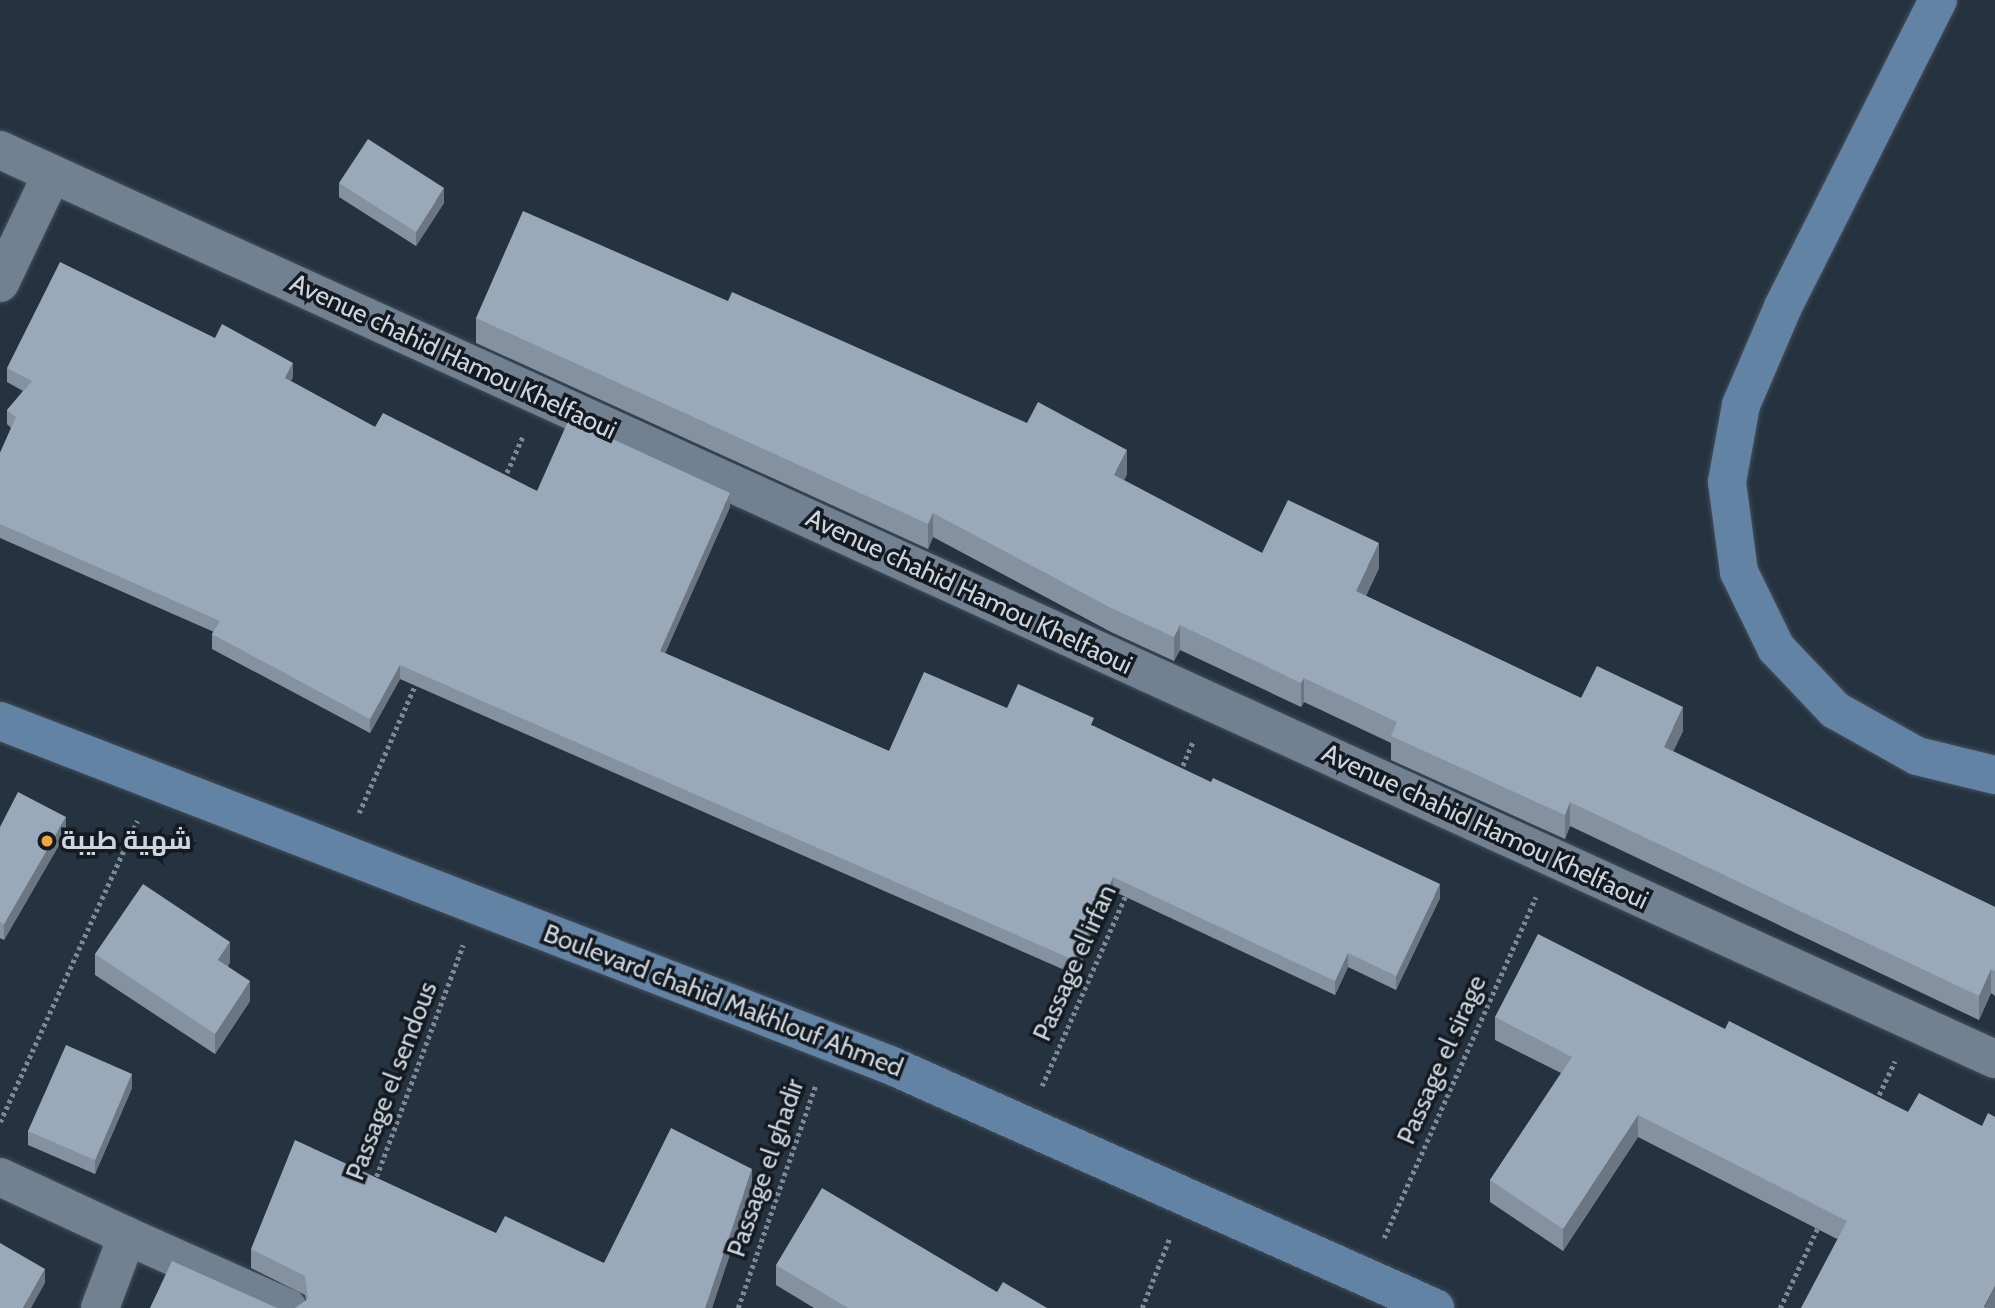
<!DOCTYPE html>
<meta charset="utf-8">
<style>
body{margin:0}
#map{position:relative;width:1995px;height:1308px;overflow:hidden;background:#253240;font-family:Cabin,Cairo,sans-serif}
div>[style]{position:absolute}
.path>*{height:4.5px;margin-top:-2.25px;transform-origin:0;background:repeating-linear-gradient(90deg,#7e8995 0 3.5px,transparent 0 7px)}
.roads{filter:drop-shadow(0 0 2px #434f5b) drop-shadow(0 0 2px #434f5b)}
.minor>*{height:38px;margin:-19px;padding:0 19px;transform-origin:19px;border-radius:19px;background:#718191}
.secondary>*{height:38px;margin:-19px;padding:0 19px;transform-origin:19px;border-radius:19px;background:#6383a4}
.wall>*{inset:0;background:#8491a0}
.shaded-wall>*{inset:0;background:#6b7682}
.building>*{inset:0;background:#99a9ba}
.dots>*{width:19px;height:19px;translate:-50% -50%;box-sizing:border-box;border:4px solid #141a20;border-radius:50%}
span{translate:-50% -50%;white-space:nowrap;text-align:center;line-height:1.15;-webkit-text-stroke:7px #141a20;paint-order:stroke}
.street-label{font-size:26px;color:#cdd6df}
.poi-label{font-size:26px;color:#cdd6df;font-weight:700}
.left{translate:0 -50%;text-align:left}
</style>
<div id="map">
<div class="path">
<i style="left:504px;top:479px;width:47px;rotate:-66.2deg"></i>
<i style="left:1180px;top:772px;width:34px;rotate:-67deg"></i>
<i style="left:359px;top:813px;width:142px;rotate:-66.3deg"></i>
<i style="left:1042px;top:1086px;width:212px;rotate:-66.3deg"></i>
<i style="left:1876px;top:1101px;width:44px;rotate:-64.6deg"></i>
<i style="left:0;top:1122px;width:331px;rotate:-65.5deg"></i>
<i style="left:374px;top:1183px;width:254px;rotate:-69.5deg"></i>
<i style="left:1384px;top:1238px;width:373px;rotate:-66deg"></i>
<i style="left:738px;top:1308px;width:237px;rotate:-70.8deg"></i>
<i style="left:1142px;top:1308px;width:76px;rotate:-68.5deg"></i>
<i style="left:1780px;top:1308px;width:94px;rotate:-64.8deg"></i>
</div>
<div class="roads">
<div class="minor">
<i style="left:0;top:150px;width:2192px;rotate:24.5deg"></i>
<i style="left:0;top:283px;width:121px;rotate:-64.5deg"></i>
<i style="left:0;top:1177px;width:140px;rotate:24.9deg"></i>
<i style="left:100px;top:1308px;width:77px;rotate:-69.4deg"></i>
<i style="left:127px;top:1236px;width:176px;rotate:24.1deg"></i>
</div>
<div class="secondary">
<i style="left:1938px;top:0;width:344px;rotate:116.8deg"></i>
<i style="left:1783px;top:307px;width:107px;rotate:113.2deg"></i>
<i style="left:1741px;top:405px;width:78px;rotate:100.3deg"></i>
<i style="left:1727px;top:482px;width:91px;rotate:82.4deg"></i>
<i style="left:1739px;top:572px;width:85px;rotate:64deg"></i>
<i style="left:1776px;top:648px;width:86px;rotate:46.4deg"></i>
<i style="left:1835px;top:710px;width:94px;rotate:29.3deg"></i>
<i style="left:1917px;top:756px;width:80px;rotate:13.7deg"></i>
<i style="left:0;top:721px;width:954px;rotate:21.13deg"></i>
<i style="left:890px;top:1065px;width:597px;rotate:24.03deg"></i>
</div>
</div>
<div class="wall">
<i style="clip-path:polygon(339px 183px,444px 203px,416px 246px,339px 197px)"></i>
<i style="clip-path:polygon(728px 301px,1127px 474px,1124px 480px,1262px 553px,1379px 568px,1366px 596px,1581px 698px,1683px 731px,1673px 751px,1995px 907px,1995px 996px,1991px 993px,1979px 1020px,1570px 826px,1565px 839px,1391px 760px,1391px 743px,1304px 702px,1301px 707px,1180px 650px,1174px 661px,1111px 632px,933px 537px,928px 549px,476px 343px,476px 318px)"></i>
<i style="clip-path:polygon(7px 368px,293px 377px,291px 381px,375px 427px,537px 491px,730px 507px,665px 653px,889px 751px,1007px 708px,1094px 726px,1440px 898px,1396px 990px,1348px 967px,1335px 995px,1113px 891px,1076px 975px,400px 679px,370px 733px,212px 649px,212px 634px,214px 632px,0 538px,0 453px,11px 428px,7px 424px,7px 410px,23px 391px,7px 382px)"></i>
<i style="clip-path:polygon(0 827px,66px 833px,4px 940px,0 938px)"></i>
<i style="clip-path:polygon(95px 954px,230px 962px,228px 966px,250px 1001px,215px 1054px,95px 975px)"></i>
<i style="clip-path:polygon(1495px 1017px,1725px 1029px,1908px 1112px,1982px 1126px,1995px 1117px,1837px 1239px,1638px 1137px,1563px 1251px,1490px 1202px,1490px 1180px,1561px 1073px,1495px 1040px)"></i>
<i style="clip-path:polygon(132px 1088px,95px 1174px,28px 1145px,28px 1131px)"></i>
<i style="clip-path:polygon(752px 1188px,712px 1308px,306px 1300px,305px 1295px,251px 1268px,251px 1249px,496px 1233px,604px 1263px)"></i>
<i style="clip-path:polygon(776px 1265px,997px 1292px,1047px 1308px,814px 1308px,776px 1285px)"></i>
</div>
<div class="shaded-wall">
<i style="clip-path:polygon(444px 188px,444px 203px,416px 246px,416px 232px)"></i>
<i style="clip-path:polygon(293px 363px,293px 377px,285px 392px,285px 378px)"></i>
<i style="clip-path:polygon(1127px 450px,1127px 474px,1114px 499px,1114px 475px)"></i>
<i style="clip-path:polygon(730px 493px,730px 507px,660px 665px,660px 651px)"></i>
<i style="clip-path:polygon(933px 513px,933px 537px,928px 549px,928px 524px)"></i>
<i style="clip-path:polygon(1379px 543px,1379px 568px,1356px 616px,1356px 591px)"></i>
<i style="clip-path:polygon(1180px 625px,1180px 650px,1174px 661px,1174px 637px)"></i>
<i style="clip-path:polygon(400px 665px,400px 679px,370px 733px,370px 719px)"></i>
<i style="clip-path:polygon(1304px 678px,1304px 702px,1301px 707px,1301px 683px)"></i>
<i style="clip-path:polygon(1683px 707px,1683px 731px,1664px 771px,1664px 747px)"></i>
<i style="clip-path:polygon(1570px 802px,1570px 826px,1565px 839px,1565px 815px)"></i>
<i style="clip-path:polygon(66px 817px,66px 833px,4px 940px,4px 924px)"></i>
<i style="clip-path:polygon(1113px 877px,1113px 891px,1076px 975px,1076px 961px)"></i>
<i style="clip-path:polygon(1440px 884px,1440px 898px,1396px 990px,1396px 976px)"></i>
<i style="clip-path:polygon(230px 942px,230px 962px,218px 980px,218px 960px)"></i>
<i style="clip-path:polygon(1348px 953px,1348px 967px,1335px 995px,1335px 981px)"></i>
<i style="clip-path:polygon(1991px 969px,1991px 993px,1979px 1020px,1979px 996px)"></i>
<i style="clip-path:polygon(250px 981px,250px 1001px,215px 1054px,215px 1034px)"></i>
<i style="clip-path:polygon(132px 1074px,132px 1088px,95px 1174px,95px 1160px)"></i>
<i style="clip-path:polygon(1638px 1115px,1638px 1137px,1563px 1251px,1563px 1229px)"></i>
<i style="clip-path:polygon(752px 1169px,752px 1188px,712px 1308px,705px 1308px)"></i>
<i style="clip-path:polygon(45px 1269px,45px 1283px,31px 1308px,23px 1308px)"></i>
<i style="clip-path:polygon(1995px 1286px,1995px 1308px,1984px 1308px)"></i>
</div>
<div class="building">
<i style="clip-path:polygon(368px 139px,444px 188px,416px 232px,339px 183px)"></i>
<i style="clip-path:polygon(523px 211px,728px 301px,732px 292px,1027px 423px,1038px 402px,1127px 450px,1114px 475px,1262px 553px,1288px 500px,1379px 543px,1356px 591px,1581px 698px,1597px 666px,1683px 707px,1664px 747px,1995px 907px,1995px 971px,1991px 969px,1979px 996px,1570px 802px,1565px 815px,1391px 736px,1397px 722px,1304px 678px,1301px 683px,1180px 625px,1174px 637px,1111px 608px,933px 513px,928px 524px,476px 318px)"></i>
<i style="clip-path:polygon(60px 262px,215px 338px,222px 324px,293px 363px,285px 378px,375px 427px,383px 413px,537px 491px,569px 419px,730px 493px,660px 651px,889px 751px,924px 672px,1007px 708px,1018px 684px,1094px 718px,1091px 725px,1211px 782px,1213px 778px,1440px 884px,1396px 976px,1348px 953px,1335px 981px,1113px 877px,1076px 961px,400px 665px,370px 719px,212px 634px,220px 621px,0 524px,0 453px,16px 417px,7px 410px,32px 381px,7px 368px)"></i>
<i style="clip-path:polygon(18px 792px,66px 817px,4px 924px,0 922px,0 827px)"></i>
<i style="clip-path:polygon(143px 884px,230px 942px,218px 960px,250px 981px,215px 1034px,95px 954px)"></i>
<i style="clip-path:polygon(1538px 934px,1725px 1029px,1729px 1021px,1908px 1112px,1919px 1093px,1982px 1126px,1988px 1113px,1995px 1117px,1995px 1286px,1984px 1307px,1986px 1308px,1801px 1308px,1847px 1221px,1638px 1115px,1563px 1229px,1490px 1180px,1572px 1057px,1495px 1017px)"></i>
<i style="clip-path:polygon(66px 1045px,132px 1074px,95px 1160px,28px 1131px)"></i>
<i style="clip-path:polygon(671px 1128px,752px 1169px,705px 1308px,295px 1308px,308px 1299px,305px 1276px,251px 1249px,295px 1140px,496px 1233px,505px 1216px,604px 1263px)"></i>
<i style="clip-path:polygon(822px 1188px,997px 1292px,1003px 1282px,1047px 1308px,848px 1308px,776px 1265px)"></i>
<i style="clip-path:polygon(0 1243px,45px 1269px,23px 1308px,0 1308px)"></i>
<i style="clip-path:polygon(172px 1261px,277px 1308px,150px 1308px)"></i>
</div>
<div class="dots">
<i style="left:47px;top:841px;background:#f1a640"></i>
</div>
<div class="street-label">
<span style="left:453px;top:357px;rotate:25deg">Avenue chahid Hamou Khelfaoui</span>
<span style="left:969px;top:592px;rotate:25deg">Avenue chahid Hamou Khelfaoui</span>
<span style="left:1485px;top:827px;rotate:25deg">Avenue chahid Hamou Khelfaoui</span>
<span style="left:1075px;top:963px;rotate:-66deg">Passage el irfan</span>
<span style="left:723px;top:1001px;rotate:21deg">Boulevard chahid Makhlouf Ahmed</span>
<span style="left:1442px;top:1060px;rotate:-66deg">Passage el sirage</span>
<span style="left:392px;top:1081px;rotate:-69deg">Passage el sendous</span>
<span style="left:766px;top:1168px;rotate:-71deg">Passage el ghadir</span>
</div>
<div class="poi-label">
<span class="left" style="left:61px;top:841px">شهية طيبة</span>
</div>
</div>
